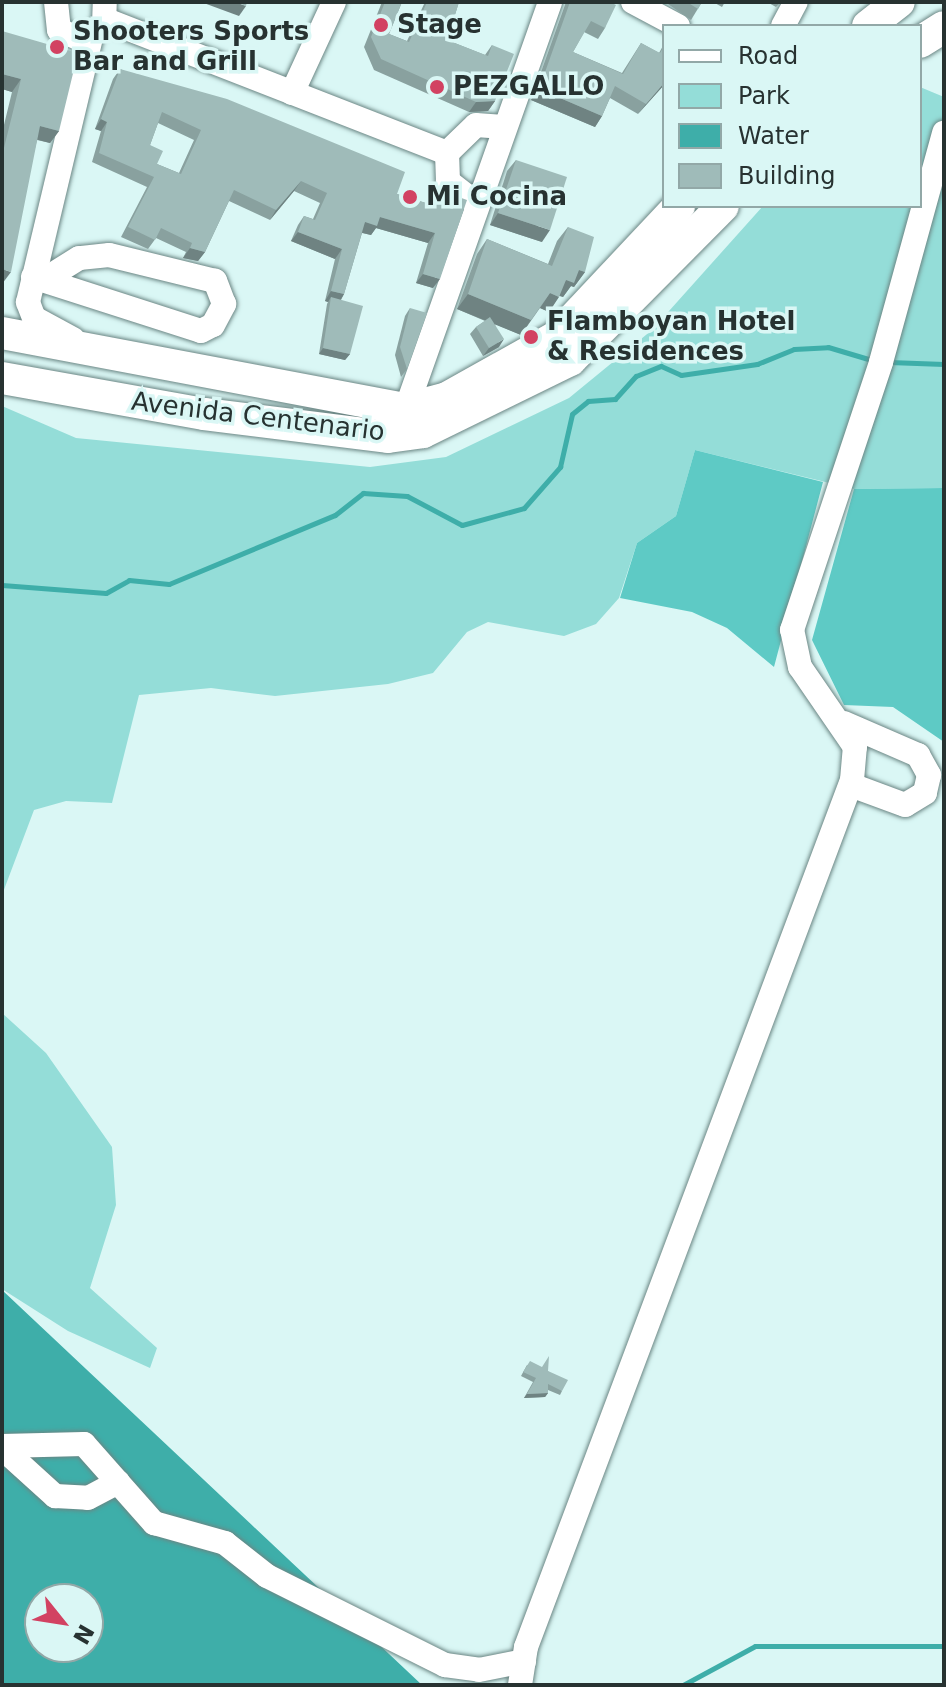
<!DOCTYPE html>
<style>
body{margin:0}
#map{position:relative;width:946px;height:1687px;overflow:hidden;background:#daf7f5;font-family:"DejaVu Sans",sans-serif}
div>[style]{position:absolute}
.green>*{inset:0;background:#94ddd8}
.forest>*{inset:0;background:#5ecac5}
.water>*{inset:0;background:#3eaea9}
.stream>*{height:5px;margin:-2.5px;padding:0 2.5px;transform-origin:2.5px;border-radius:2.5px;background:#3eaea9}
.roads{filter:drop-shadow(0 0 2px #6b8684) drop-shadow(0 0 2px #6b8684)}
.minor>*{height:24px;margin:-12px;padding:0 12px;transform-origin:12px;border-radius:12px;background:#fff}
.major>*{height:32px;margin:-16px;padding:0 16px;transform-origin:16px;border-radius:16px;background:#fff}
.wall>*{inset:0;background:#89a19f}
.shaded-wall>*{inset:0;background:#6f8382}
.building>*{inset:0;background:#9fbbb9}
.dots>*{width:22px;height:22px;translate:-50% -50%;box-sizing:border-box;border:4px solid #daf7f5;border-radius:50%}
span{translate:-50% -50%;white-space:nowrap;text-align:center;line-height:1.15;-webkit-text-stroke:7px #daf7f5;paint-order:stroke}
.poi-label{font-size:26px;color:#273231;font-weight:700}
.left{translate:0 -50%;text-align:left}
.street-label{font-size:26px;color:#273231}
.frame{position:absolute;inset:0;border:4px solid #273231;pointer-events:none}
.legend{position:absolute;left:662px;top:24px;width:260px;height:184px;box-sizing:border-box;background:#daf7f5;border:2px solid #92a8a7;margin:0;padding:10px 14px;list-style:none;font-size:24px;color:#273231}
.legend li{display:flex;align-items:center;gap:16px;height:40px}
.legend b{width:40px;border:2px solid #92a8a7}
.north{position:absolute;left:24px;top:1583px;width:80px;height:80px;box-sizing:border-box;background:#daf7f5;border:2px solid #92a8a7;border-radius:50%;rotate:120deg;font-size:22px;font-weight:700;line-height:32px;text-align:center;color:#273231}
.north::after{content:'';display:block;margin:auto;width:28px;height:36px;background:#d24262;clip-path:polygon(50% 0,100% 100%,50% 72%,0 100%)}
</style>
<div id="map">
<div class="green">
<i style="clip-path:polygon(920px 87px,944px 97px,944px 488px,854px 489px,695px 450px,676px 516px,637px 543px,619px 598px,596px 624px,564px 636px,488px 622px,467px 632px,433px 673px,388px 684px,275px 696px,211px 688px,139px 695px,112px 803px,66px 801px,34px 810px,2px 895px,2px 406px,76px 438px,370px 467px,446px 457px,569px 398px,652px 330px,763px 206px,920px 206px)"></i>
<i style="clip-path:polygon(2px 1013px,46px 1053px,112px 1147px,116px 1205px,90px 1288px,157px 1348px,150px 1368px,68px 1331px,2px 1289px)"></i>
</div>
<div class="forest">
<i style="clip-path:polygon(695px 450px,823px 482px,774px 667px,727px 628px,692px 612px,620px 598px,637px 543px,676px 516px)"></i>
<i style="clip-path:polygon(944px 488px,944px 742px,893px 707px,844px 705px,812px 640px,854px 489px)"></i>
</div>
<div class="water">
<i style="clip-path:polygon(evenodd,2px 1290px,422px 1685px,2px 1685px,2px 1290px,40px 1599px,88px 1599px,88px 1647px,40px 1647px,40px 1599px)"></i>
</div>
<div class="stream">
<i style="left:889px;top:362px;width:55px;rotate:2.1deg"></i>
<i style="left:2px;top:585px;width:104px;rotate:4.4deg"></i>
<i style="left:106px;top:593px;width:26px;rotate:-29deg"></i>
<i style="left:129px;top:580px;width:40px;rotate:5.7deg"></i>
<i style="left:169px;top:584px;width:180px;rotate:-22.6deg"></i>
<i style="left:335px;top:515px;width:36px;rotate:-38deg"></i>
<i style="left:363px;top:493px;width:44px;rotate:3.9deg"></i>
<i style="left:407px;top:496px;width:62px;rotate:27.8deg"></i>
<i style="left:462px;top:525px;width:64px;rotate:-15.3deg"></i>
<i style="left:524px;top:508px;width:55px;rotate:-48.7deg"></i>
<i style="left:560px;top:467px;width:54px;rotate:-77.2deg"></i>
<i style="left:572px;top:414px;width:21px;rotate:-39deg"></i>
<i style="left:588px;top:401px;width:27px;rotate:-4deg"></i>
<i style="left:615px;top:399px;width:31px;rotate:-48deg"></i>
<i style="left:636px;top:376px;width:27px;rotate:-22deg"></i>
<i style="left:661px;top:366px;width:22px;rotate:24deg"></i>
<i style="left:681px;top:375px;width:77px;rotate:-8.2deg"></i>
<i style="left:757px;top:364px;width:40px;rotate:-22deg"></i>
<i style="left:794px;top:349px;width:34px;rotate:-3deg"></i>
<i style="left:828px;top:347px;width:49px;rotate:16.6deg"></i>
<i style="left:683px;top:1685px;width:82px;rotate:-28.4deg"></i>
<i style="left:755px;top:1646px;width:189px"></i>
</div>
<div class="roads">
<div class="minor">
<i style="left:56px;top:2px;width:28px;rotate:84deg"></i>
<i style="left:59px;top:30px;width:25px;rotate:23deg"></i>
<i style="left:82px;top:40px;width:27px;rotate:-34deg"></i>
<i style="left:104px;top:25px;width:23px;rotate:-88deg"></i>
<i style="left:633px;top:2px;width:51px;rotate:28.1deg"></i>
<i style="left:106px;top:20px;width:366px;rotate:21.3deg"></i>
<i style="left:783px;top:26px;width:27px;rotate:-62deg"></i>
<i style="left:292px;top:93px;width:100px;rotate:-65.2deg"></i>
<i style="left:477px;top:204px;width:37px;rotate:-142deg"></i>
<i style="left:448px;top:181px;width:28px;rotate:-92deg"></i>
<i style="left:447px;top:153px;width:40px;rotate:-44deg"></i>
<i style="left:476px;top:125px;width:28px;rotate:4deg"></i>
<i style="left:33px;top:277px;width:176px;rotate:17.8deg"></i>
<i style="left:201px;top:331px;width:13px;rotate:-27deg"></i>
<i style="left:213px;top:325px;width:24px;rotate:-62deg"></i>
<i style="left:224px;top:304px;width:25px;rotate:-111deg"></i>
<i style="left:215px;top:281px;width:109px;rotate:-166.2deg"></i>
<i style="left:109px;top:255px;width:30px;rotate:174deg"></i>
<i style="left:79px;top:258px;width:39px;rotate:148deg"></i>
<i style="left:73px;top:339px;width:44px;rotate:-151.7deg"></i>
<i style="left:34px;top:318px;width:17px;rotate:-111deg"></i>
<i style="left:28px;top:302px;width:271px;rotate:-76.6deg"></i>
<i style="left:406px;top:409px;width:432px;rotate:-70.5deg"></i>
<i style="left:844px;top:723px;width:81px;rotate:23.4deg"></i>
<i style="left:918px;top:755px;width:23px;rotate:61deg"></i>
<i style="left:929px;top:775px;width:18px;rotate:103deg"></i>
<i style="left:925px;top:793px;width:23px;rotate:149deg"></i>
<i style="left:905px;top:805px;width:58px;rotate:-159.7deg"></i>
<i style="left:2px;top:1446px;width:82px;rotate:-1.4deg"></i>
<i style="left:84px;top:1444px;width:106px;rotate:48.5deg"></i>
<i style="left:154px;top:1523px;width:74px;rotate:15.7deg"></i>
<i style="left:225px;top:1543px;width:53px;rotate:38.2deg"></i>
<i style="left:267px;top:1576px;width:199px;rotate:26.6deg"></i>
<i style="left:445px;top:1665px;width:34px;rotate:8deg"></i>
<i style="left:479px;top:1670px;width:46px;rotate:-11.3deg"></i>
<i style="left:2px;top:1448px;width:72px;rotate:42.2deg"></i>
<i style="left:55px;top:1496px;width:33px;rotate:3deg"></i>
<i style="left:88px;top:1498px;width:34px;rotate:-28deg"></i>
<i style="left:520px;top:1685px;width:38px;rotate:-81deg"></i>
<i style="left:526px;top:1647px;width:926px;rotate:-69.39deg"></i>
<i style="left:852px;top:780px;width:33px;rotate:-85deg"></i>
<i style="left:855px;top:747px;width:97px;rotate:-124.5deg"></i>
<i style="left:800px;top:667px;width:38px;rotate:-102deg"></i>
<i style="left:792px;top:630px;width:282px;rotate:-71.6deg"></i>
<i style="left:881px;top:362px;width:238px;rotate:-74.6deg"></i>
</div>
<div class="major">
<i style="left:868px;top:26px;width:39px;rotate:-38deg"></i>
<i style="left:920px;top:42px;width:28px;rotate:-32deg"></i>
<i style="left:2px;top:333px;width:411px;rotate:10.7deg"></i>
<i style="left:406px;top:409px;width:42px;rotate:-15deg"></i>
<i style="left:447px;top:398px;width:125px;rotate:-29.2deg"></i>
<i style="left:556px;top:337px;width:180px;rotate:-46.8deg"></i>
<i style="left:2px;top:378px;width:205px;rotate:10.1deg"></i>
<i style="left:204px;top:414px;width:185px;rotate:7.1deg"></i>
<i style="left:388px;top:437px;width:35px;rotate:-8deg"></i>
<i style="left:423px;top:432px;width:164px;rotate:-26.1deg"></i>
<i style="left:570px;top:360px;width:217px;rotate:-45.2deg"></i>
</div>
</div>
<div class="wall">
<i style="clip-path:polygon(382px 2px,402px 2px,389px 34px,407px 41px,425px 2px,459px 2px,447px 40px,485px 55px,492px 45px,495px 101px,488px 111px,469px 112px,374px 70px,364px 47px)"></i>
<i style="clip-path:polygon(566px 2px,610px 2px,605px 28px,598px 39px,584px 32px,573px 52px,622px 73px,641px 43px,659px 53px,664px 44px,664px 85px,638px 114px,610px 98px,602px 116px,595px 127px,531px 100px)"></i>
<i style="clip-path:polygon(665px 2px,702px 2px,691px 20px)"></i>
<i style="clip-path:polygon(713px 2px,725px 2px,722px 7px)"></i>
<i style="clip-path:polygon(767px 2px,781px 2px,776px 7px)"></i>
<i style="clip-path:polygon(2px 31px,59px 131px,50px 143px,37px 140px,2px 284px,2px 133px,12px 92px,2px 89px)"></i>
<i style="clip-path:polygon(evenodd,120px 69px,397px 194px,429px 204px,447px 204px,453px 195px,433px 288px,416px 283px,428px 243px,376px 228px,371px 235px,362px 233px,344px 294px,341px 300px,350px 354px,345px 360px,319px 354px,327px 304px,328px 302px,325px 301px,335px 259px,291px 241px,298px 225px,304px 216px,313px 219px,320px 203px,294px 191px,270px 220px,229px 201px,205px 252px,198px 261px,183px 258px,186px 252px,156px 238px,148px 249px,121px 237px,147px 187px,92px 162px,101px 131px,95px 129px,113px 79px,120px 69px,158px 123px,194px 140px,179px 173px,157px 164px,150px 145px,158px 123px)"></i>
<i style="clip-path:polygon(516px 160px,542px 242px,490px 225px,507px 171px)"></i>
<i style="clip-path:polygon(568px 227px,585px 272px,574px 287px,571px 286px,563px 297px,559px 296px,549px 312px,540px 308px,521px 335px,495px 324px,499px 347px,483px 356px,470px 334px,476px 327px,485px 321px,457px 309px,477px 254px,487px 239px,548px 264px,557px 241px)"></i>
<i style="clip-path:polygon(410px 308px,407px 369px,401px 377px,395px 355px,405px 316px)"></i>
<i style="clip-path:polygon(527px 1365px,548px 1371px,562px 1391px,560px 1395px,548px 1390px,548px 1393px,545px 1397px,524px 1398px,533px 1382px,521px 1376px)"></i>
</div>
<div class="shaded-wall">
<i style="clip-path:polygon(201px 2px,235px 2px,246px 6px,239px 16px)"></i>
<i style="clip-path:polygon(2px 74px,21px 79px,12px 92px,2px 89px)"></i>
<i style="clip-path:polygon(664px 83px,664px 85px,638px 114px,646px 104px)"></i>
<i style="clip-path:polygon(539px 89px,602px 116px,595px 127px,531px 100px)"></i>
<i style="clip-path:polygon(495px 101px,488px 111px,469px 112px,476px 102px)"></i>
<i style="clip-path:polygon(101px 119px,107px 122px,101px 131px,95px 129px)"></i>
<i style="clip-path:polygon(40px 126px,59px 131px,50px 143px,31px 138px)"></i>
<i style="clip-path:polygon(301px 181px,294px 191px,270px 220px,276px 210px)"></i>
<i style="clip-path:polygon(498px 213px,550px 230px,542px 242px,490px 225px)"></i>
<i style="clip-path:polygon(380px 217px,435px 233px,428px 243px,376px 228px,371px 235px,359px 232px,365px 222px)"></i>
<i style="clip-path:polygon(298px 232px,342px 249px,335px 259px,291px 241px)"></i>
<i style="clip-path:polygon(190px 248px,205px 252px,198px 261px,183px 258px)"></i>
<i style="clip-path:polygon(2px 269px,11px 272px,2px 284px)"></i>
<i style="clip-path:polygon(579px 270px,585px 272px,574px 287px,571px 286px,563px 297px,556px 294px,566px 280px)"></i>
<i style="clip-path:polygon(423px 274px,440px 279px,433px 288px,416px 283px)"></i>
<i style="clip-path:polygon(331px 291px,344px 294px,338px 304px,331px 297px,328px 302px,325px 301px)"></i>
<i style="clip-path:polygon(550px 293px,559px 297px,549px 312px,540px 308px)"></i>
<i style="clip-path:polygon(468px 294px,531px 320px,521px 335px,457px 309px)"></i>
<i style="clip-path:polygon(504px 339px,499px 347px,483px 356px,489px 348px)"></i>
<i style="clip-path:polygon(323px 348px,350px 354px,345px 360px,319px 354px)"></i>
<i style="clip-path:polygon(548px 1393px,545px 1397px,524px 1398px,527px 1394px)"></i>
</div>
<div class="building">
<i style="clip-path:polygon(235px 2px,247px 2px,246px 6px)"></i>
<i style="clip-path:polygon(385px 2px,402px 2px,389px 34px,409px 42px,427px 2px,459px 2px,447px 40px,488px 56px,492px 45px,514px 54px,495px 101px,476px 102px,381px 59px,371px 37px)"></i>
<i style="clip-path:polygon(570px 2px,610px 2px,616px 5px,605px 28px,591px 21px,573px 52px,623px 74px,641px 43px,660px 53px,664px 46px,664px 83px,646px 104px,615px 86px,602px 116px,539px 89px)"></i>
<i style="clip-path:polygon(687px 2px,702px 2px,698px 9px)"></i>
<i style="clip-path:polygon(2px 31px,78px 53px,59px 131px,40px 126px,11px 272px,2px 269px,2px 156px,21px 79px,2px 74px)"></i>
<i style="clip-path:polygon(evenodd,120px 69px,227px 99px,405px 172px,397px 194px,429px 204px,450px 204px,453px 195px,467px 200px,440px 279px,423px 274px,435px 233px,380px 217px,377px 226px,365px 222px,344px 294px,331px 291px,342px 249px,298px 232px,304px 216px,315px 220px,327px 193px,301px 181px,276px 210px,234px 190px,205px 252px,190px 248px,192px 243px,161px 228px,155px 240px,128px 227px,154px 177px,99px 153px,107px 122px,101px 119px,120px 69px,162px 112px,201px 130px,181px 174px,157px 164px,163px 151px,150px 145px,162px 112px)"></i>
<i style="clip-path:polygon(516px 160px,567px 177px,550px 230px,498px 213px)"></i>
<i style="clip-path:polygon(568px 227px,594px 237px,585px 272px,579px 270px,574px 283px,566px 280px,559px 297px,550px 293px,531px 320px,468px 294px,487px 239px,552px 266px)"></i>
<i style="clip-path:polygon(331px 297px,363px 306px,350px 354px,323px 348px)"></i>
<i style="clip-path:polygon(410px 308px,427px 313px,407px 369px,400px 347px)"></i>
<i style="clip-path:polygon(490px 317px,504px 339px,489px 348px,476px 327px)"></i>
<i style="clip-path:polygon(549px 1356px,548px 1371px,568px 1380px,562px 1391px,548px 1384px,548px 1393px,527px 1394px,536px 1378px,523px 1372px,530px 1361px,542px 1367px)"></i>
</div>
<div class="dots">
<i style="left:381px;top:25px;background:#d24262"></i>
<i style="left:57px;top:47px;background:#d24262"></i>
<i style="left:437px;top:87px;background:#d24262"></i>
<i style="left:410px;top:197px;background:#d24262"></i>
<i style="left:531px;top:337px;background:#d24262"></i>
</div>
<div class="poi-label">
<span class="left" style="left:397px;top:25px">Stage</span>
<span class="left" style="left:73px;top:47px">Shooters Sports<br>Bar and Grill</span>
<span class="left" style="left:453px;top:87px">PEZGALLO</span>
<span class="left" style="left:426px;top:197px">Mi Cocina</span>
<span class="left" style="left:547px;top:337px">Flamboyan Hotel<br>&amp; Residences</span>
</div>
<div class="street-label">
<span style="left:258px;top:417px;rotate:7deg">Avenida Centenario</span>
</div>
<div class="frame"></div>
<ul class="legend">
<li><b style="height:10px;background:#fff"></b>Road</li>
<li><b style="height:22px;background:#94ddd8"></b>Park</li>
<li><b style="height:22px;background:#3eaea9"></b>Water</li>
<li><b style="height:22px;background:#9fbbb9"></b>Building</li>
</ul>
<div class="north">N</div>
</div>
